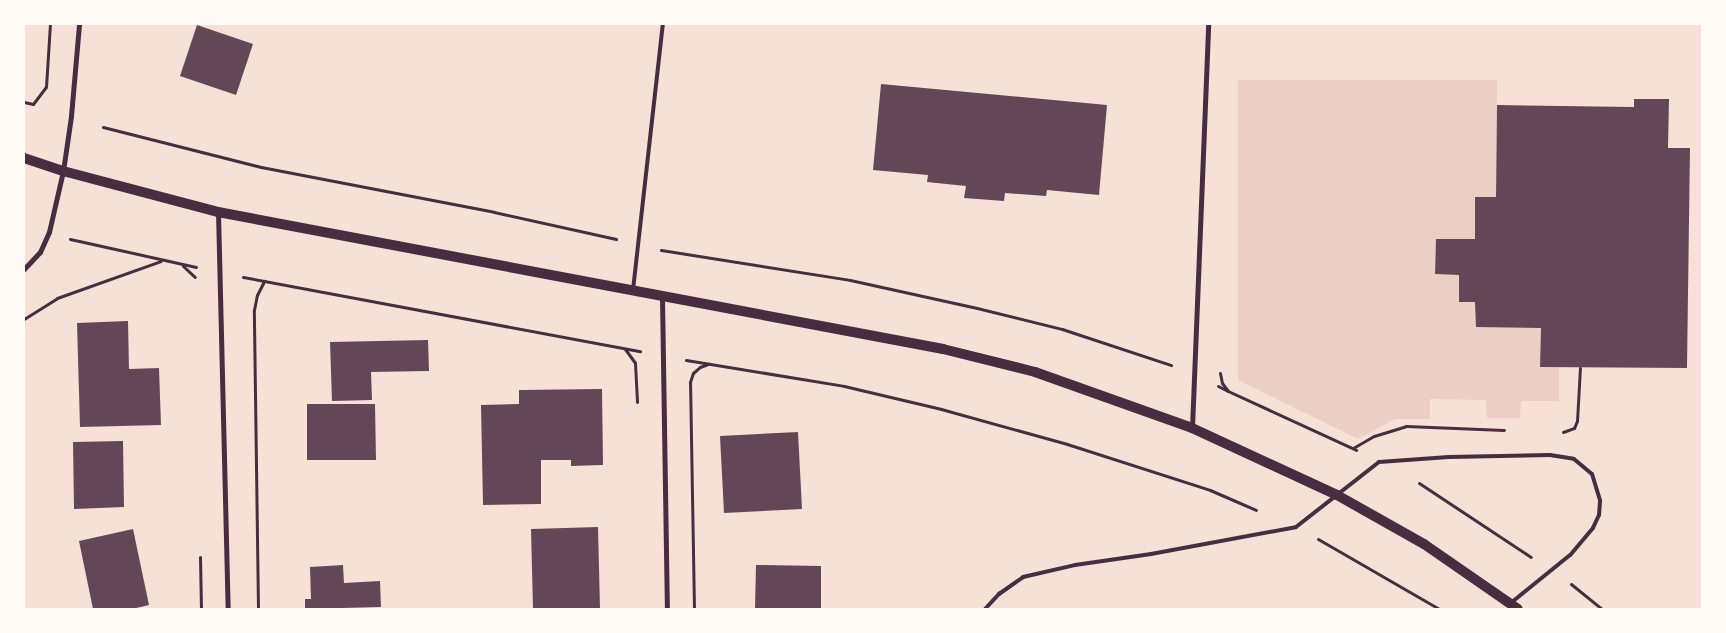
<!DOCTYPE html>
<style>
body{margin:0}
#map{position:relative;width:1726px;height:633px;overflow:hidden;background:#f7e1d7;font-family:"Noto Sans",sans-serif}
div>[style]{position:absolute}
.green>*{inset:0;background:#ebcfc5}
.building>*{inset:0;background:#644757}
.path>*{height:3px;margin:-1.5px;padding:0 1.5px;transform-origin:1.5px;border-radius:1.5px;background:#4a2c40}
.service>*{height:4px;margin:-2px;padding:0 2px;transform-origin:2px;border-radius:2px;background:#4a2c40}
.minor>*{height:5px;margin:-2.5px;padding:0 2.5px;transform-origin:2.5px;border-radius:2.5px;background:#4a2c40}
.secondary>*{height:10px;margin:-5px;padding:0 5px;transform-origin:5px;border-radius:5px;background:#4a2c40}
span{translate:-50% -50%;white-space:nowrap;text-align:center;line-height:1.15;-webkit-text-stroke:4px #fffaf5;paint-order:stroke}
.frame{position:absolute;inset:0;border:25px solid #fffaf5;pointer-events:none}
</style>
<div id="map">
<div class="green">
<i style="clip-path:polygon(1238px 80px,1497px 80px,1496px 197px,1475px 197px,1475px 239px,1436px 239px,1435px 274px,1459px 275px,1459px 302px,1475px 302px,1541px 328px,1540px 367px,1559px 367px,1559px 401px,1521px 401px,1520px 418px,1487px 418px,1486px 400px,1430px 399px,1430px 419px,1395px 419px,1358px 439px,1238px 380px)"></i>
</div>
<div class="building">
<i style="clip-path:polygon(197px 25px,253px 44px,236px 95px,180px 76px)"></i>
<i style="clip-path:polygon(881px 84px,1107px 105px,1099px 195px,1047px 190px,1046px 196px,1005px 193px,1004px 201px,964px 198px,966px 186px,927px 182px,928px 175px,873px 170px)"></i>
<i style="clip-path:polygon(1634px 99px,1669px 99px,1668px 148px,1690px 148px,1687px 368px,1540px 367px,1541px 328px,1476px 327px,1475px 302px,1459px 302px,1459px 275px,1435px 274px,1436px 239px,1475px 239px,1475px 197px,1496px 197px,1497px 105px,1634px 107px)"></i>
<i style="clip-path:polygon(128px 321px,129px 369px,159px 368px,161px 425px,80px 427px,77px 323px)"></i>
<i style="clip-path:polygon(428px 340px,429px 371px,371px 372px,372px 400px,332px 401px,330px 342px)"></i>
<i style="clip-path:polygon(602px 389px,603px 465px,571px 466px,571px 460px,541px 460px,541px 504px,483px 505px,481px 405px,519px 404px,519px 390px)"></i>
<i style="clip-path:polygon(307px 404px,375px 404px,376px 460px,307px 460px)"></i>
<i style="clip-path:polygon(798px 432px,802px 509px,724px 513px,720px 436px)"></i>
<i style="clip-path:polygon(123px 441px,124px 507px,74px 509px,73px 442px)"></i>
<i style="clip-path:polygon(598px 527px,600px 609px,533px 609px,531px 529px)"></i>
<i style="clip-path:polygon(133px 529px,149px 605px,132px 609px,93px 609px,79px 541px)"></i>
<i style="clip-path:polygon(343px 565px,344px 583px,380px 581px,381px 607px,305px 609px,305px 599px,311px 599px,310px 567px)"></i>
<i style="clip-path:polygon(756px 565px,821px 566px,821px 609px,755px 609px)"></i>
</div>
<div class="path">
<i style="left:24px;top:102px;width:9px;rotate:13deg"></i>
<i style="left:33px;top:104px;width:21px;rotate:-53deg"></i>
<i style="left:46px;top:87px;width:63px;rotate:-86.4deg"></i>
<i style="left:103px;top:127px;width:163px;rotate:14.2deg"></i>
<i style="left:261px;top:167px;width:237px;rotate:10.9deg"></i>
<i style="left:494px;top:212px;width:125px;rotate:12.5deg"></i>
<i style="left:70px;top:239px;width:129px;rotate:12.5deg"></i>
<i style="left:661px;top:250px;width:191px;rotate:9deg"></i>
<i style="left:850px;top:280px;width:130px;rotate:12.4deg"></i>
<i style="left:977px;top:308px;width:88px;rotate:13.9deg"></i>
<i style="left:1062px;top:329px;width:115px;rotate:18.3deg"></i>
<i style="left:183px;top:266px;width:16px;rotate:43deg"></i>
<i style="left:243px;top:277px;width:404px;rotate:10.6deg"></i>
<i style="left:24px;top:319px;width:39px;rotate:-32deg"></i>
<i style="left:57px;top:298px;width:110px;rotate:-19.6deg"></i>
<i style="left:625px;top:349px;width:17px;rotate:54deg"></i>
<i style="left:635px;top:363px;width:39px;rotate:87deg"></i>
<i style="left:686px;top:360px;width:160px;rotate:9.3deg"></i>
<i style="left:844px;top:386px;width:100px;rotate:13.3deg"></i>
<i style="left:941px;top:409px;width:131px;rotate:15.5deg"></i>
<i style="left:1067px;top:444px;width:150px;rotate:17.8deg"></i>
<i style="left:1210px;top:490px;width:50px;rotate:23.5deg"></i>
<i style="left:1220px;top:373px;width:10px;rotate:79deg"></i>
<i style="left:1222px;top:383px;width:10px;rotate:53deg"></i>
<i style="left:1228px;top:391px;width:141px;rotate:24.7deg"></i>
<i style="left:1218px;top:386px;width:11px;rotate:27deg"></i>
<i style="left:1563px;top:432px;width:12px;rotate:-20deg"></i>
<i style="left:1574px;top:428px;width:8px;rotate:-67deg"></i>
<i style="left:1577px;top:421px;width:53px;rotate:-86.8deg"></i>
<i style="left:1353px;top:448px;width:24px;rotate:-30deg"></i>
<i style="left:1374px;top:436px;width:34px;rotate:-17deg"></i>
<i style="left:1406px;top:426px;width:98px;rotate:2.3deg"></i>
<i style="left:1419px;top:483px;width:134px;rotate:33.5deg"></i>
<i style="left:1318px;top:539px;width:140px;rotate:30deg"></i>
<i style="left:200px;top:557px;width:52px;rotate:88.9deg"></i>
<i style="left:1571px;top:584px;width:40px;rotate:39deg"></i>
<i style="left:258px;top:609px;width:299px;rotate:-90.8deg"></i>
<i style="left:254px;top:310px;width:15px;rotate:-79deg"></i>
<i style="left:257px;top:295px;width:16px;rotate:-63deg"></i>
<i style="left:694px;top:609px;width:227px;rotate:-91deg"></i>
<i style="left:690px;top:382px;width:9px;rotate:-72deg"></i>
<i style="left:693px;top:373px;width:9px;rotate:-41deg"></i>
<i style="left:700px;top:367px;width:9px;rotate:-21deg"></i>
</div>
<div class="service">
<i style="left:633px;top:290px;width:268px;rotate:-83.6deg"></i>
<i style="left:985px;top:609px;width:21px;rotate:-47deg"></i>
<i style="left:999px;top:594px;width:29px;rotate:-35deg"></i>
<i style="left:1023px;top:577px;width:53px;rotate:-13deg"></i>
<i style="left:1075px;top:565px;width:77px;rotate:-8.2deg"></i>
<i style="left:1151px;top:554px;width:147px;rotate:-10.5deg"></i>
<i style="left:1296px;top:527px;width:105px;rotate:-38.1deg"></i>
<i style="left:1379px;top:462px;width:70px;rotate:-4.1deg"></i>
<i style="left:1449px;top:457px;width:101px;rotate:-1.1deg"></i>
<i style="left:1550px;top:455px;width:24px;rotate:9deg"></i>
<i style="left:1574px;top:459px;width:23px;rotate:40deg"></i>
<i style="left:1592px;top:474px;width:28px;rotate:73deg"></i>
<i style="left:1600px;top:501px;width:14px;rotate:94deg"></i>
<i style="left:1599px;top:515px;width:14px;rotate:115deg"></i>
<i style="left:1593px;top:528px;width:35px;rotate:130deg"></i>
<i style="left:1570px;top:555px;width:75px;rotate:141deg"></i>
</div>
<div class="minor">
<i style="left:218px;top:212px;width:397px;rotate:88.6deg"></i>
<i style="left:24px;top:269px;width:23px;rotate:-47deg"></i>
<i style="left:40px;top:252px;width:22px;rotate:-66deg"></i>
<i style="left:49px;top:232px;width:63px;rotate:-77.1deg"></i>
<i style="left:63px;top:171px;width:56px;rotate:-81.7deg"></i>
<i style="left:71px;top:116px;width:92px;rotate:-85deg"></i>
<i style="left:662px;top:297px;width:312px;rotate:89.1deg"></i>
<i style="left:1192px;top:428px;width:404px;rotate:-87.7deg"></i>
</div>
<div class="secondary">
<i style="left:24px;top:158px;width:41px;rotate:18.4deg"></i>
<i style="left:63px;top:171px;width:160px;rotate:14.8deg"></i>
<i style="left:218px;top:212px;width:738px;rotate:10.7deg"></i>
<i style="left:943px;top:349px;width:95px;rotate:14deg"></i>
<i style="left:1035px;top:372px;width:167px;rotate:19.6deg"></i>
<i style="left:1192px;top:428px;width:160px;rotate:24.8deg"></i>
<i style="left:1337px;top:495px;width:100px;rotate:29.4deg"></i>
<i style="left:1424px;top:544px;width:114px;rotate:34.7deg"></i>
</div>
<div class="frame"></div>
</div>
